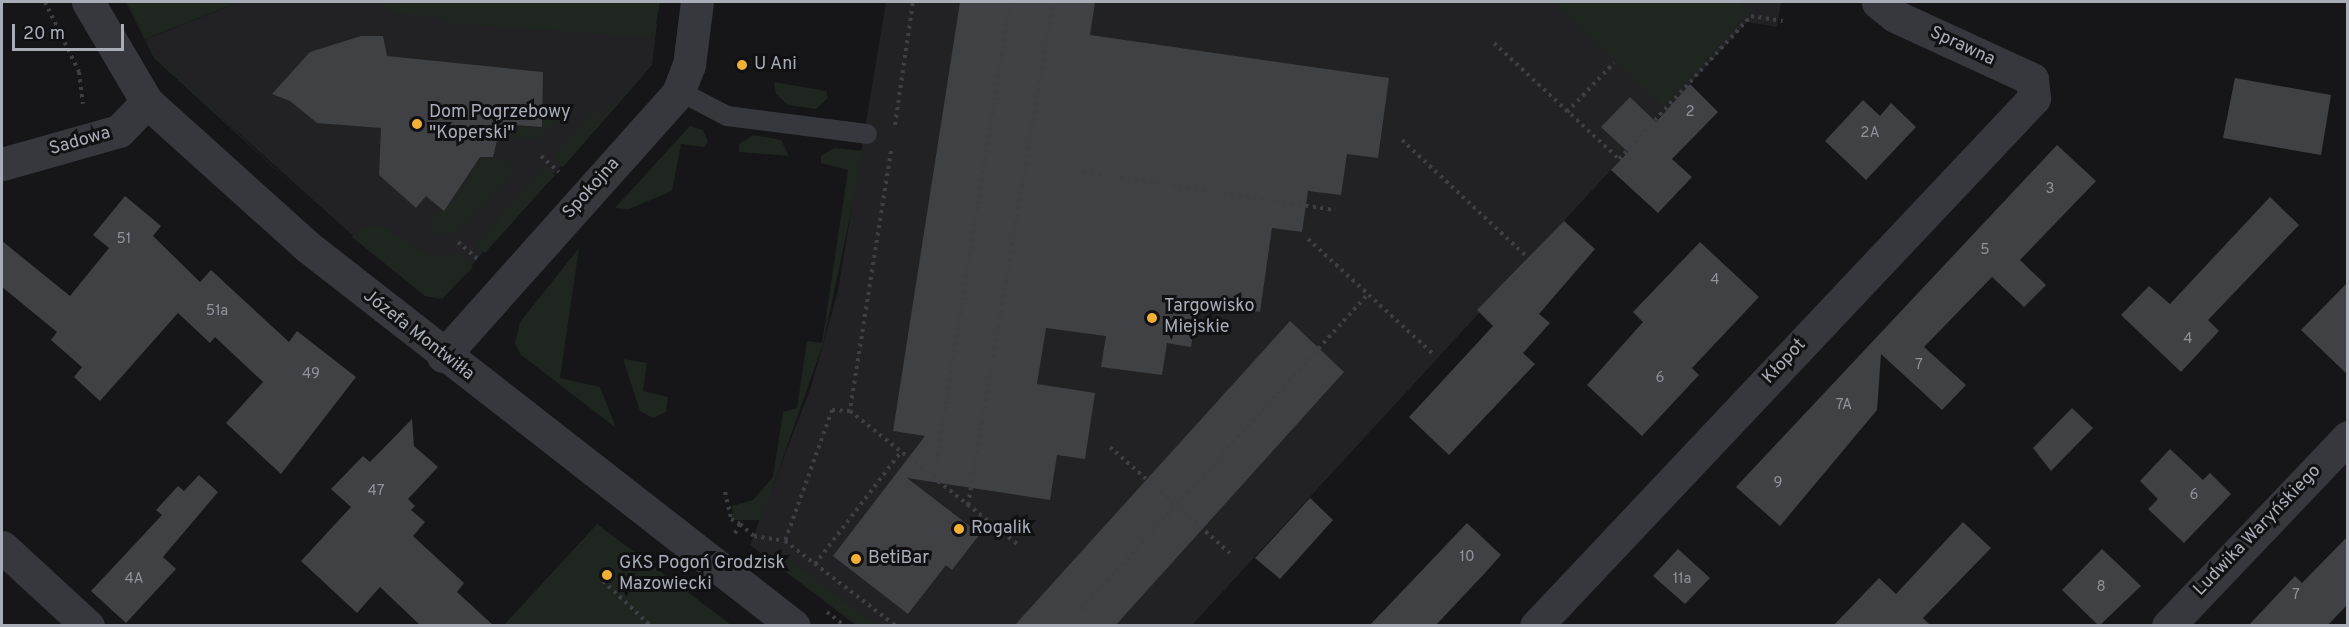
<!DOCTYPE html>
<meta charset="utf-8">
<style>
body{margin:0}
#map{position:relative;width:2349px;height:627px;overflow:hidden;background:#161618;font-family:Overpass,sans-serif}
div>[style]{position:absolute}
.built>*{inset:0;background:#222225}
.green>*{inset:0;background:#1e261f}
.building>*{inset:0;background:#404145}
.path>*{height:4px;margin-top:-2px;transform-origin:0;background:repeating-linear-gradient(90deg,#3d3f44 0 3px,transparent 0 7.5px)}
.service>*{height:20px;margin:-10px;padding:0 10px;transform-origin:10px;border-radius:10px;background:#37383d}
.minor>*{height:33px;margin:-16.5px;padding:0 16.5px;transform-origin:16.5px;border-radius:16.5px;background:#37383d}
.tertiary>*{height:33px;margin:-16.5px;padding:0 16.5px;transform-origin:16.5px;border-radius:16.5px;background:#37383d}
.dots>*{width:16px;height:16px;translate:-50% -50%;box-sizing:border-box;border:3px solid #111113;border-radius:50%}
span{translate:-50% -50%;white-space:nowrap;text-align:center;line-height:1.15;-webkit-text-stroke:6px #111113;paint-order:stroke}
.number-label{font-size:15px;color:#8e929b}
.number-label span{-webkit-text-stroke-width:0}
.street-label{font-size:18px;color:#a8adb8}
.poi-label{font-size:18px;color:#a8adb8}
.left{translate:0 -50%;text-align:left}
.frame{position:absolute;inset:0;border:3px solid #a8adb8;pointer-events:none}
.scale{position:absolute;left:12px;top:24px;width:112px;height:27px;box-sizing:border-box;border:3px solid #a8adb8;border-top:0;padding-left:8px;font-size:18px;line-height:21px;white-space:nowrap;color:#a8adb8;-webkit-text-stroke:4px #111113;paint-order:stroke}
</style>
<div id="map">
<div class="built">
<i style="clip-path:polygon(239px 2px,382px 2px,657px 24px,652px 65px,469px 268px,359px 241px,155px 58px,146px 39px)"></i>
<i style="clip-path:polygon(886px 2px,1781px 2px,1777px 27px,1747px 22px,1192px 625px,856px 625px,750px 545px,811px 387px,838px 291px)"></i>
</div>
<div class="green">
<i style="clip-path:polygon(126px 2px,239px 2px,145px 39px,157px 57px,309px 200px,154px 58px)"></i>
<i style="clip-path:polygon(374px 2px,660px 2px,654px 37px,646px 37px,448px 23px,443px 17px,397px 14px)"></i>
<i style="clip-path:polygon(1554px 2px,1742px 2px,1740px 9px,1749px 11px,1664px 107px)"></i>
<i style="clip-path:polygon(648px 70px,563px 167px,553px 157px,596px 109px,604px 115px)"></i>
<i style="clip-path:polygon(774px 82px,826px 91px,828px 98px,816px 109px,788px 105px,776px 94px)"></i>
<i style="clip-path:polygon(543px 119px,559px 120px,534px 139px,499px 135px,501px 125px,543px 128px)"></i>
<i style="clip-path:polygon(690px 126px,703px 130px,708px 142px,704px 147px,681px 144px,672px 191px,629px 209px,615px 208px)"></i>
<i style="clip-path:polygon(753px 135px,781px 140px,789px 156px,739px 152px,739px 144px)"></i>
<i style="clip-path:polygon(834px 148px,864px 151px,823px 344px,761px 520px,733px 520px,732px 506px,753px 500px,773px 477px,783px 412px,797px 408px,807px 341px,822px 343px,848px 170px,821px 163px,821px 156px)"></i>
<i style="clip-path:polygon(481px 158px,508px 160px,514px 171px,458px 232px,436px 234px,430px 226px,432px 217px,456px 199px)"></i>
<i style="clip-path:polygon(545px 167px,555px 175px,485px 253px,475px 244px)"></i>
<i style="clip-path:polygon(381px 225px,420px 251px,441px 257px,458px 254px,473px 267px,442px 299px,425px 296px,352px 237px,366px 226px)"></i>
<i style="clip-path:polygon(579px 248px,560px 378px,600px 387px,616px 428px,520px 354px,515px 343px,520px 322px)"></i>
<i style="clip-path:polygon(623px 359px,647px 363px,643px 391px,668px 397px,666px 412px,653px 418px,640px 411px)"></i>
<i style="clip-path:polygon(597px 524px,722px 618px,731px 625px,504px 625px)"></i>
<i style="clip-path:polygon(784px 556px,875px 625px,856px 625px,768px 558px)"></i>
</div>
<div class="building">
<i style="clip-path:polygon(960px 2px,1095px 2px,1090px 35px,1389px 78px,1378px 158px,1347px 154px,1341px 195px,1308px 191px,1302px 232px,1272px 228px,1260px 312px,1197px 304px,1191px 347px,1167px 343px,1162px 375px,1101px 367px,1106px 336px,1046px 328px,1037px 384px,1095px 393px,1085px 459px,1057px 455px,1050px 500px,907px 478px,980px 534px,952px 570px,946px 565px,908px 614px,833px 556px,925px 436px,893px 431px)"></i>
<i style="clip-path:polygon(361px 36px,383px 36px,387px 56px,543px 72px,542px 127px,501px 124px,493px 157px,480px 157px,444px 211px,426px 196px,416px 208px,379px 175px,381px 128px,317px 123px,290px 101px,272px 94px,310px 52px)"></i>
<i style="clip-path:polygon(2235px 78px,2331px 95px,2321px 155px,2223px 138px)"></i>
<i style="clip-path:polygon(1690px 84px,1718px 112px,1672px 159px,1692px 177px,1658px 213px,1611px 170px,1628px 152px,1601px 127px,1630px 97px,1656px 122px)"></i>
<i style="clip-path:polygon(1863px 100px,1880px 116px,1891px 103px,1916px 127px,1866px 180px,1825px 141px)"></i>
<i style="clip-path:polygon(2057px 145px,2096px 181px,2020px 260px,2046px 285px,2024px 307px,1992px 277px,1924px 347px,1966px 385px,1942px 410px,1881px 354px,1877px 410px,1780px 526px,1736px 487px)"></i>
<i style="clip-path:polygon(125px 196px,161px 226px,153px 236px,200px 282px,211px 270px,289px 342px,297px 331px,356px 377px,281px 474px,226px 423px,263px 382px,215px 337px,210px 343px,178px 313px,100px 401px,74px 377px,82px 367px,51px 340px,57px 332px,2px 287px,2px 241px,70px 296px,109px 248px,93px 235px)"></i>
<i style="clip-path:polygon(2270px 197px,2299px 225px,2208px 320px,2219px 331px,2181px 372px,2121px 315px,2149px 286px,2170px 304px)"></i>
<i style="clip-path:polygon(1564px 221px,1595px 249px,1539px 314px,1550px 323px,1523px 353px,1535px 364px,1449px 455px,1409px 417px,1493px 326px,1477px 310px)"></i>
<i style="clip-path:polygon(1700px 242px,1759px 297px,1692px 368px,1699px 375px,1642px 436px,1587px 385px,1643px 322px,1633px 312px)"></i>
<i style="clip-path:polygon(2348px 282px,2348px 375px,2301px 330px)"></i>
<i style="clip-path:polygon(1290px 321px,1344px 372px,1115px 626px,1014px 626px)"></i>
<i style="clip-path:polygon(2072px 408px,2093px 428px,2051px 471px,2033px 448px)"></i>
<i style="clip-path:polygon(412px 419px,414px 446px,438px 467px,408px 499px,415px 506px,411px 510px,425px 522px,413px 536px,464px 583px,457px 592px,494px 626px,421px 626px,380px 587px,357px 613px,301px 561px,351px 507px,331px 489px,363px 456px,370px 462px)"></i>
<i style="clip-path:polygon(2170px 449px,2203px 480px,2210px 473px,2231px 494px,2184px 543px,2148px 509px,2158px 499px,2140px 481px)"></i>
<i style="clip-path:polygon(199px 475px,218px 492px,163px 557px,176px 569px,126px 623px,91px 591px,162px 515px,156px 510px,178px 486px,184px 491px)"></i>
<i style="clip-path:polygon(1310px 498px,1333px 520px,1280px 579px,1255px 558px)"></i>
<i style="clip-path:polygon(1963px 522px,1991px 548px,1923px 618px,1931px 626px,1833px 626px,1879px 578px,1896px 594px)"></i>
<i style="clip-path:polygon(1467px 523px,1501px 555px,1484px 574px,1435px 626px,1369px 626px)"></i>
<i style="clip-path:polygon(2348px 536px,2348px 604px,2327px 626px,2248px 626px,2295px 576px,2302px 583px)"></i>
<i style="clip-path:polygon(1678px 549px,1710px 578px,1685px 604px,1653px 576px)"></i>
<i style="clip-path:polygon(2102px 549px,2141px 586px,2099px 626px,2062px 590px)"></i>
</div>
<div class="path">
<i style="left:45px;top:2px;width:78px;rotate:64.1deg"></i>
<i style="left:79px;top:72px;width:32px;rotate:83deg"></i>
<i style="left:1494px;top:43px;width:171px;rotate:42.9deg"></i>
<i style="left:1619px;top:159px;width:195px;rotate:-47.3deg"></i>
<i style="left:1751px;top:16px;width:32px;rotate:9deg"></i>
<i style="left:1567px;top:112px;width:68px;rotate:-46.2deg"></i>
<i style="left:895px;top:125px;width:124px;rotate:-81.7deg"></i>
<i style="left:1402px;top:140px;width:168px;rotate:43.1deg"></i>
<i style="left:891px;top:151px;width:263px;rotate:99deg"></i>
<i style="left:850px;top:411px;width:18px;rotate:-177deg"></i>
<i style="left:832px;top:410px;width:139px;rotate:109.7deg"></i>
<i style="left:785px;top:541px;width:140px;rotate:37.4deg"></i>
<i style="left:541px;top:156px;width:24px;rotate:42deg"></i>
<i style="left:1083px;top:172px;width:255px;rotate:8.6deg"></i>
<i style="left:1308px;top:239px;width:170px;rotate:42.6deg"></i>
<i style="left:458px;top:242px;width:29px;rotate:41deg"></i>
<i style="left:850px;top:411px;width:213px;rotate:38.5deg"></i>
<i style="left:1110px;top:447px;width:160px;rotate:41.5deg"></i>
<i style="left:934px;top:478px;width:482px;rotate:-80.9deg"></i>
<i style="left:725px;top:492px;width:28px;rotate:77deg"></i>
<i style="left:731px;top:519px;width:10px;rotate:29deg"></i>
<i style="left:740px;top:524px;width:13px;rotate:119deg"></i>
<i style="left:968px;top:505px;width:510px;rotate:-80.41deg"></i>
<i style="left:740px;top:524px;width:18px;rotate:41deg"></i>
<i style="left:754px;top:536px;width:31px;rotate:9deg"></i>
<i style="left:815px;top:564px;width:141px;rotate:-52.5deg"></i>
<i style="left:603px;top:581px;width:66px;rotate:43.2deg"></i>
<i style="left:827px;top:612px;width:23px;rotate:38deg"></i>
<i style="left:1066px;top:626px;width:449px;rotate:-47.7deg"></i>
</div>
<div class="service">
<i style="left:679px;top:91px;width:54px;rotate:27.5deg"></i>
<i style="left:727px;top:116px;width:141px;rotate:7.3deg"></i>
</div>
<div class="minor">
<i style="left:2px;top:164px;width:122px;rotate:-15.8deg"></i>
<i style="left:119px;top:131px;width:40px;rotate:-46deg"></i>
<i style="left:443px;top:356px;width:353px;rotate:-48.2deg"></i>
<i style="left:678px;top:93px;width:30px;rotate:-69deg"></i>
<i style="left:689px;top:65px;width:64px;rotate:-82.8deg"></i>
<i style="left:2px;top:547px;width:117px;rotate:42.6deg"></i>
<i style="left:1536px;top:626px;width:726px;rotate:-46.67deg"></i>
<i style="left:2034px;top:98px;width:19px;rotate:-96deg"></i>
<i style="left:2032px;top:79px;width:151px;rotate:-155.3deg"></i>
<i style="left:1895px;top:16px;width:22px;rotate:-141deg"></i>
<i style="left:2168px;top:626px;width:261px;rotate:-46.4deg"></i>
</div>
<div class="tertiary">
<i style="left:88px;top:2px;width:116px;rotate:59.5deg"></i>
<i style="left:147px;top:102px;width:217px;rotate:42deg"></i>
<i style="left:308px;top:247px;width:616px;rotate:37.95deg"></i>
</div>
<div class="dots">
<i style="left:742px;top:65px;background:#f2b134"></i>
<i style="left:417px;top:124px;background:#f2b134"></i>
<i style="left:1152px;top:318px;background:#f2b134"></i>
<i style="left:959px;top:529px;background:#f2b134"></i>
<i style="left:856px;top:559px;background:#f2b134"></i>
<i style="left:607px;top:575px;background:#f2b134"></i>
</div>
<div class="number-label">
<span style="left:1690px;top:113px">2</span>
<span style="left:1870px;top:134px">2A</span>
<span style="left:2050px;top:190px">3</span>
<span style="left:124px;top:240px">51</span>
<span style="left:1985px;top:251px">5</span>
<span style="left:1715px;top:281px">4</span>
<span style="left:217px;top:312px">51a</span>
<span style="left:2188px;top:340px">4</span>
<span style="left:1919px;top:366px">7</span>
<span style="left:311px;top:375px">49</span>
<span style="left:1660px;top:379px">6</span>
<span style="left:1844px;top:406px">7A</span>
<span style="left:1778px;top:484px">9</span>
<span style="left:376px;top:492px">47</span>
<span style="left:2194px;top:496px">6</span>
<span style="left:1467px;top:558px">10</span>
<span style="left:134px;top:580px">4A</span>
<span style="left:1682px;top:580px">11a</span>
<span style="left:2101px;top:588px">8</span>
<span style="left:2296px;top:596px">7</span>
</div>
<div class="street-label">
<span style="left:1962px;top:47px;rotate:25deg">Sprawna</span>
<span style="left:80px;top:142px;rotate:-16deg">Sadowa</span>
<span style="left:592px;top:189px;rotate:-48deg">Spokojna</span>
<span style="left:418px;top:336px;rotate:38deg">Józefa Montwiłła</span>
<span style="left:1785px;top:362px;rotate:-47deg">Kłopot</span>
<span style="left:2258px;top:531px;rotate:-46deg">Ludwika Waryńskiego</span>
</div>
<div class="poi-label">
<span class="left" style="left:754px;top:65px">U Ani</span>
<span class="left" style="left:429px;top:124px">Dom Pogrzebowy<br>"Koperski"</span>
<span class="left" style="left:1164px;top:318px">Targowisko<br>Miejskie</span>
<span class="left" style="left:971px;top:529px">Rogalik</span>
<span class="left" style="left:868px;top:559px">BetiBar</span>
<span class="left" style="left:619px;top:575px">GKS Pogoń Grodzisk<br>Mazowiecki</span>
</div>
<div class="frame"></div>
<div class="scale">20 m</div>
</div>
